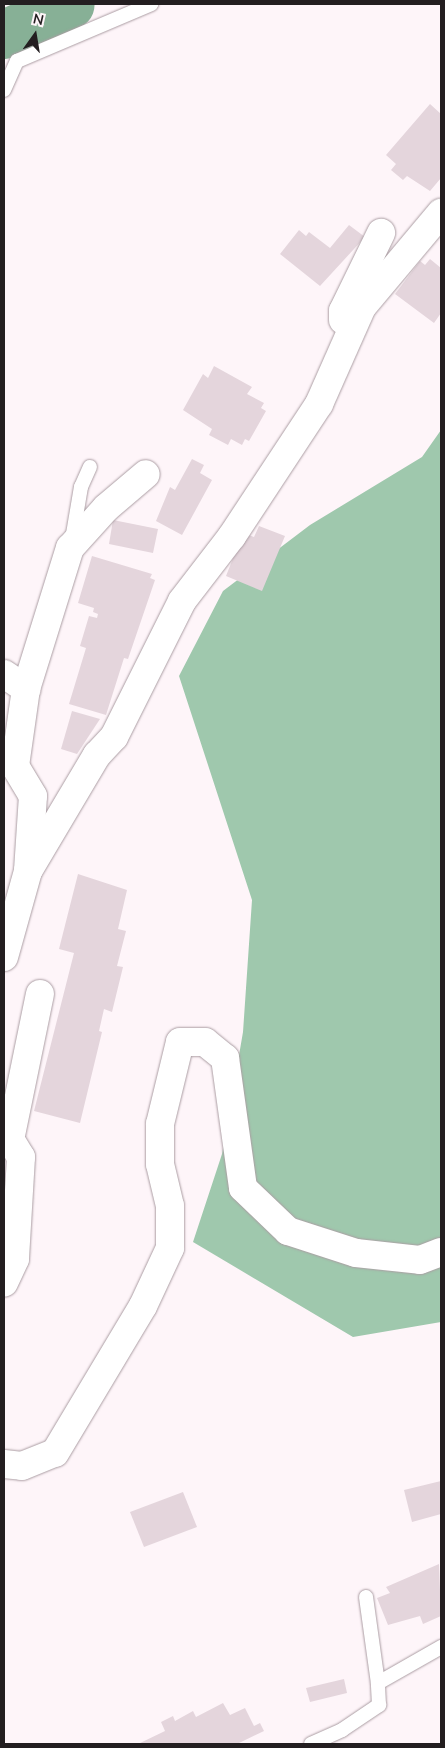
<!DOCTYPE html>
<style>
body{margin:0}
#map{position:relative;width:445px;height:1748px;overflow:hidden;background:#fef5f9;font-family:"Nunito Sans",sans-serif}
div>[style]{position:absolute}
.forest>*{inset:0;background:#9fc8ad}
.river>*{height:49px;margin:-24.5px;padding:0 24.5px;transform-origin:24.5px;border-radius:24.5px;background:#87b096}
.building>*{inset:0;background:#e4d5dc}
.roads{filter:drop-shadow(0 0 1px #ab9da3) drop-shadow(0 0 1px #ab9da3)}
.service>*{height:14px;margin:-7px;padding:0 7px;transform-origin:7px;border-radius:7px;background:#fff}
.minor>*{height:28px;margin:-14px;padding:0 14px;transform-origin:14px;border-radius:14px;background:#fff}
span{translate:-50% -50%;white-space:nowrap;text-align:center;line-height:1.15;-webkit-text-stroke:4px #fef5f9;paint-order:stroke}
.frame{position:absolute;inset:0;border:5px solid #231e20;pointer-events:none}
.north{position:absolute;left:10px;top:10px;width:50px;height:50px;-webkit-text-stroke:4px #fef5f9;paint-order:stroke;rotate:13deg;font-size:14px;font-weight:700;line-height:20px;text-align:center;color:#231e20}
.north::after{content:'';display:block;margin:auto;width:18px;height:22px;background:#231e20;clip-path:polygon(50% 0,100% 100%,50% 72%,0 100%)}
</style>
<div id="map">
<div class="forest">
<i style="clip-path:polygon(441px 430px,441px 1322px,353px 1337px,193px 1242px,222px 1154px,243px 1032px,252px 900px,179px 676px,223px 591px,310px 525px,422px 457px)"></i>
</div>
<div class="river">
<i style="left:4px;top:34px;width:72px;rotate:-24.4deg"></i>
</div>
<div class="building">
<i style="clip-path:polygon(430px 104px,441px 114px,441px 178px,430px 191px,407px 176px,403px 180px,391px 170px,396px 164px,386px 155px)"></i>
<i style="clip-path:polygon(349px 225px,365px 237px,320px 286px,280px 254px,299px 230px,306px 236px,309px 232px,330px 248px)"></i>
<i style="clip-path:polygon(430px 259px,441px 268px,441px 313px,434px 323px,395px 294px,420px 261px,425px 265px)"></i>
<i style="clip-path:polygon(214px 366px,252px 387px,247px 394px,264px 403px,261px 408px,266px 411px,249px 441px,245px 439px,242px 445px,231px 439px,228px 445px,209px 435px,212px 429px,183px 410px,203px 374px,208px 378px)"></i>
<i style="clip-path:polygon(192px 459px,204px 465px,200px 473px,212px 480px,182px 535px,156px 521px,170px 487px,175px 490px)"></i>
<i style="clip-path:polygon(113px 520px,158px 529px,153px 553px,109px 544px)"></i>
<i style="clip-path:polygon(259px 526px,285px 536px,262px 591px,226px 576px,243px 533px,254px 537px)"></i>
<i style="clip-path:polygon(92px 556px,152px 574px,150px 578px,155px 580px,128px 659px,124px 658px,106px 715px,69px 704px,86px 648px,80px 646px,89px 616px,97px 618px,98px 614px,93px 612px,94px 608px,78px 603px)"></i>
<i style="clip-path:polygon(72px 711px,100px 719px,77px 754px,61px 749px)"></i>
<i style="clip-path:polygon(78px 874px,127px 890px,118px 929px,126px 931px,117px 966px,123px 967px,112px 1012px,104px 1009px,99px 1031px,102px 1032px,80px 1123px,34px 1111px,74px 953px,59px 949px)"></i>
<i style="clip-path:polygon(441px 1481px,441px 1514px,412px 1522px,404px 1490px)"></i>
<i style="clip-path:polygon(183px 1492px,197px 1527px,144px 1547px,130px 1512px)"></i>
<i style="clip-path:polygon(439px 1564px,441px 1616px,423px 1624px,420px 1616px,388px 1625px,377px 1598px,390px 1593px,386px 1587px)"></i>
<i style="clip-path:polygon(344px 1679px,347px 1693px,310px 1702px,306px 1688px)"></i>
<i style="clip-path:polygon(223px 1703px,230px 1715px,245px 1708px,254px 1726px,260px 1723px,264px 1731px,237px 1744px,138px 1744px,165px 1731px,161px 1722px,173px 1716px,175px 1721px,193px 1711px,196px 1717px)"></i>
</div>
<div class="roads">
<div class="service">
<i style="left:4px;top:90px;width:32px;rotate:-66deg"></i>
<i style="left:17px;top:61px;width:146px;rotate:-23deg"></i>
<i style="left:72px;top:540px;width:54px;rotate:-80.4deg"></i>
<i style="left:81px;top:487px;width:22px;rotate:-66deg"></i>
<i style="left:366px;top:1597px;width:87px;rotate:82.1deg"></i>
<i style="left:311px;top:1744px;width:34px;rotate:-24deg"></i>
<i style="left:342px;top:1730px;width:45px;rotate:-34deg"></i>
<i style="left:379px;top:1705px;width:22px;rotate:-93deg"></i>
<i style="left:378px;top:1683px;width:73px;rotate:-29.7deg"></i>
</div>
<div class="minor">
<i style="left:343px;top:320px;width:9px;rotate:-90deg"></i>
<i style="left:343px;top:311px;width:87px;rotate:-64deg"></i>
<i style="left:4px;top:674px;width:27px;rotate:34deg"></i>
<i style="left:28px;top:871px;width:135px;rotate:-59.3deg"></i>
<i style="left:97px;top:755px;width:25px;rotate:-47deg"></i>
<i style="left:114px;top:737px;width:152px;rotate:-63.4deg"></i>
<i style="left:182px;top:601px;width:82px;rotate:-52.4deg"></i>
<i style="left:232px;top:536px;width:158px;rotate:-56.6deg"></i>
<i style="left:319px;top:404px;width:106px;rotate:-66.1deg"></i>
<i style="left:362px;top:307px;width:123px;rotate:-50deg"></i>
<i style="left:4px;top:957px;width:89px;rotate:-74.4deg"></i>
<i style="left:28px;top:871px;width:75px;rotate:-86.2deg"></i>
<i style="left:33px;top:796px;width:35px;rotate:-121deg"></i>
<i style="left:15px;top:766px;width:78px;rotate:-81.9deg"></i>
<i style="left:26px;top:689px;width:148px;rotate:-72.7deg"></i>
<i style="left:70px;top:548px;width:54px;rotate:-48deg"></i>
<i style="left:106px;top:508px;width:52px;rotate:-40.4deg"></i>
<i style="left:4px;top:1129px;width:33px;rotate:59deg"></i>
<i style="left:21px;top:1157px;width:102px;rotate:93.4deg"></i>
<i style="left:15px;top:1259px;width:26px;rotate:115deg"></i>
<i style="left:10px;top:1140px;width:149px;rotate:-78.4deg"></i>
<i style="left:4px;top:1464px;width:18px;rotate:6deg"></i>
<i style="left:22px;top:1466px;width:35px;rotate:-22deg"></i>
<i style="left:55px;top:1453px;width:171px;rotate:-59.1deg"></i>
<i style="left:143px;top:1306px;width:64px;rotate:-65deg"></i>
<i style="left:170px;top:1248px;width:42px;rotate:-90deg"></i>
<i style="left:170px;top:1206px;width:43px;rotate:-103.4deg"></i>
<i style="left:160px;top:1164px;width:40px;rotate:-90deg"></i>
<i style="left:160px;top:1124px;width:84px;rotate:-76.3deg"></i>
<i style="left:180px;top:1042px;width:25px"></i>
<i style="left:205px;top:1042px;width:26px;rotate:39deg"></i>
<i style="left:225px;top:1058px;width:131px;rotate:82.1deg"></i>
<i style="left:243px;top:1188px;width:62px;rotate:43.7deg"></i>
<i style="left:288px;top:1231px;width:71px;rotate:17.9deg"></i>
<i style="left:356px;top:1253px;width:64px;rotate:6.2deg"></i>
<i style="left:420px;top:1260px;width:22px;rotate:-21deg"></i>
</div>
</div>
<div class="frame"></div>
<div class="north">N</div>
</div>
